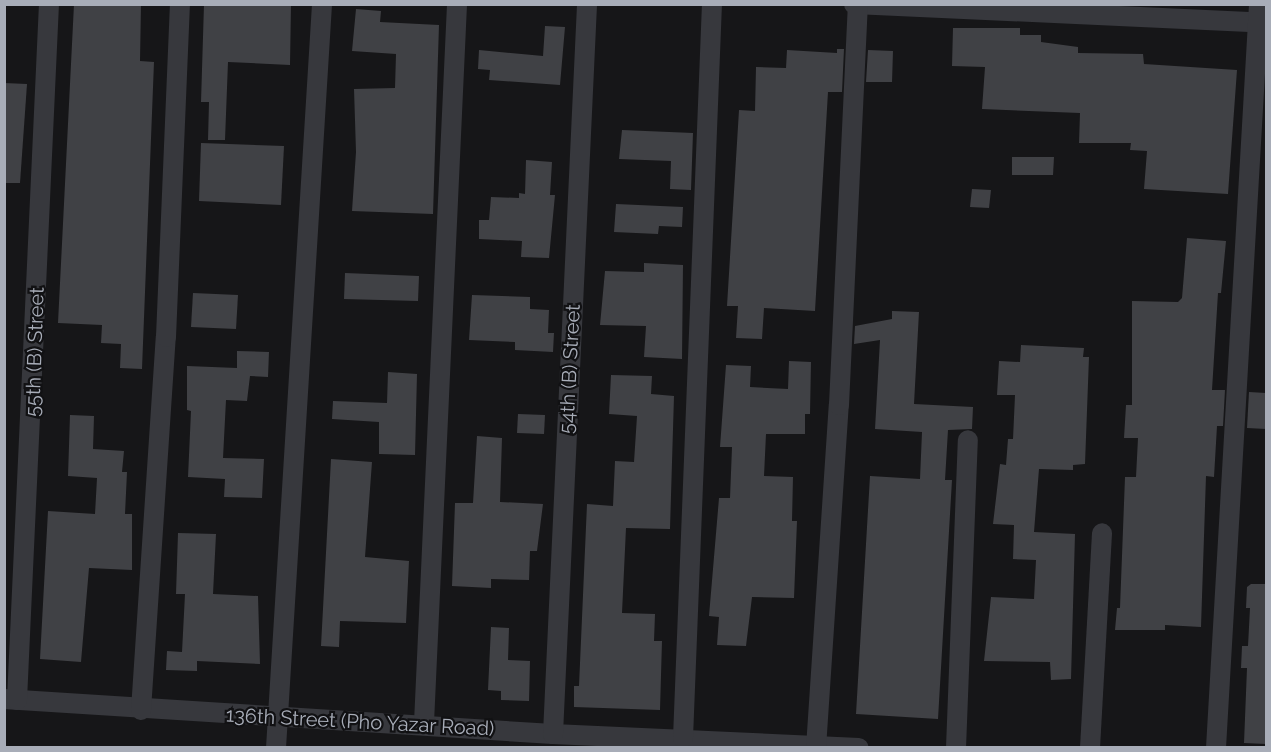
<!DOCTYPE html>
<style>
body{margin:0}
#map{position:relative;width:1271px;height:752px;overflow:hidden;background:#161618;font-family:Raleway,sans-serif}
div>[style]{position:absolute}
.building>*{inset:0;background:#404145}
.street>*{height:20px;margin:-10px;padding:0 10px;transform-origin:10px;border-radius:10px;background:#37383d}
span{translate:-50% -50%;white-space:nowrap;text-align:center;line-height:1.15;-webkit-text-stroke:4.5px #111113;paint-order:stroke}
.street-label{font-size:20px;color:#a8adb8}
.frame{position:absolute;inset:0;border:6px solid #a8adb8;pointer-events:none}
</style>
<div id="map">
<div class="building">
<i style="clip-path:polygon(74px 4px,141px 4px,140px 61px,154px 62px,142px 369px,120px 368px,121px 344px,101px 343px,102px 325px,58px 323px)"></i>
<i style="clip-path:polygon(204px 4px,291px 4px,290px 65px,228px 62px,225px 140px,208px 140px,209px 102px,201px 102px)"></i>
<i style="clip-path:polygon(356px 9px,381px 11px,380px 22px,439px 25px,433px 214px,352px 211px,356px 152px,354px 89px,395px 88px,396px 54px,352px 51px)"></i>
<i style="clip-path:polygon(545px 26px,565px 27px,560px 85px,489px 80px,490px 70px,478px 69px,479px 50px,543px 56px)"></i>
<i style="clip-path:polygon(953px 28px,1020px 28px,1020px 35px,1041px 35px,1041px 42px,1078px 47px,1078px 53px,1143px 54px,1144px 64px,1237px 70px,1228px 194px,1144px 189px,1147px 151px,1130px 150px,1131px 143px,1079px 143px,1080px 113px,982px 109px,985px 67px,952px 66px)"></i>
<i style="clip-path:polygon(837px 49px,844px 49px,842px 92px,828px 92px,815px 311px,764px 308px,762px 339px,736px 338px,738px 306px,727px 306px,739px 110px,755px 111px,756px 67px,786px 68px,787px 50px,837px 53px)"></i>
<i style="clip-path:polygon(868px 50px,893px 51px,892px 82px,866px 82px)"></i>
<i style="clip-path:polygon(4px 83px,27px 84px,20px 183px,4px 183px)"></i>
<i style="clip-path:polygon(622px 130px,693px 133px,691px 190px,670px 189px,671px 161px,619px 159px)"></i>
<i style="clip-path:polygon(201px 143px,284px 146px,281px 205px,199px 201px)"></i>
<i style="clip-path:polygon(1012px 157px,1054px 157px,1053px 175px,1012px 175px)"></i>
<i style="clip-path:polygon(526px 160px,552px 162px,550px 195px,555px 195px,549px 258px,521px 257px,522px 241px,479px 239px,479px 220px,489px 220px,491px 197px,519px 198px,519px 193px,525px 194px)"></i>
<i style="clip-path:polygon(972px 189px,991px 190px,989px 208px,970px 207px)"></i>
<i style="clip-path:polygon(616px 204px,683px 207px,682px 227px,659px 226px,658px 234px,614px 232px)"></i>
<i style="clip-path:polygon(1187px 238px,1226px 241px,1221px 293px,1218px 293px,1212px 390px,1225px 390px,1223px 426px,1217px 426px,1214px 477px,1206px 476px,1201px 627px,1165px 625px,1165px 630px,1115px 630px,1117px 608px,1120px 608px,1125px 477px,1136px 477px,1138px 438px,1124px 438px,1126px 405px,1132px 405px,1132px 301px,1178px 302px,1182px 298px)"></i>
<i style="clip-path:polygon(644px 263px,683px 265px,682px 359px,644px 357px,646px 326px,600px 325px,605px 271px,644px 272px)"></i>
<i style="clip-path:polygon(345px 273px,419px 276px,418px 301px,344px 299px)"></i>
<i style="clip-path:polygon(193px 293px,238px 295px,236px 329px,191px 327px)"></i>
<i style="clip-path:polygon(472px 295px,530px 297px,530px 309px,549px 310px,548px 333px,554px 333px,553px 352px,515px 350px,515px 342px,469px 340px)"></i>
<i style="clip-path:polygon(892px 311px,919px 312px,914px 404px,973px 407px,972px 429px,948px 430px,945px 480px,952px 480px,938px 719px,856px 714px,870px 476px,920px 479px,922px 432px,875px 429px,880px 340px,854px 344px,855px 326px,892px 319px)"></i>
<i style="clip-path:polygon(1021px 345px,1084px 348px,1083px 357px,1089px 357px,1085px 464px,1073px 465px,1073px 470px,1039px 469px,1034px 532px,1075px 534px,1071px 679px,1051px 680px,1050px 662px,984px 661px,991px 597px,1034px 599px,1036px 560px,1013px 559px,1014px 525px,993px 524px,1000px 464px,1006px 465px,1008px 439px,1013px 439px,1015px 395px,997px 395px,999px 361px,1020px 362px)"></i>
<i style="clip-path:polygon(237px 351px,269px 352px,268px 377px,250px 376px,247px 401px,226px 400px,223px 458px,264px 459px,262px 498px,224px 497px,225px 479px,188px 477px,191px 411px,187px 410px,187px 366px,237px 368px)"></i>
<i style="clip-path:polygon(789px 361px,811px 362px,810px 414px,805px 414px,805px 434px,766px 434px,764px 476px,793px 477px,792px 521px,797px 521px,794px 598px,752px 597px,746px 646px,717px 645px,719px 617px,709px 616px,719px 498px,730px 498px,732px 447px,720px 447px,726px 365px,751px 366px,750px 387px,788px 389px)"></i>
<i style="clip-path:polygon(388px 372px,417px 374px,415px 455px,379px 454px,379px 422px,332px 419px,333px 401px,387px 403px)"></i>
<i style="clip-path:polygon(611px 375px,652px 376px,651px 394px,674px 396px,670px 529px,626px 528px,622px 613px,655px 614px,654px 641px,662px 641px,660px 710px,574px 707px,574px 686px,579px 686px,587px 504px,613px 506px,615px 461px,634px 462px,637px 416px,609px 414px)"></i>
<i style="clip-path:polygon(1249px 392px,1266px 393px,1266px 429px,1247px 428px)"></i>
<i style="clip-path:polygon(518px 414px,545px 415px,544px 434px,517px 433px)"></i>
<i style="clip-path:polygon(70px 415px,94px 416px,93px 449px,124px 451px,122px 472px,127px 472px,125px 514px,132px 514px,132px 570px,89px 568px,81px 662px,40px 659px,48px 511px,95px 514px,97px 478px,68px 476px)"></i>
<i style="clip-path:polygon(477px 436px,502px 438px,500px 502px,543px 504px,537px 551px,530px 551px,529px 580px,491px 579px,491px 588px,452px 586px,455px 503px,473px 503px)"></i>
<i style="clip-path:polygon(331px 459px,372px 462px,365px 557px,409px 561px,406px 623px,340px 621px,339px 647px,321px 646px)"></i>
<i style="clip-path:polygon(178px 533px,216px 534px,213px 594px,258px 596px,260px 664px,197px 661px,197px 671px,166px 670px,167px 651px,182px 652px,185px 594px,176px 594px)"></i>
<i style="clip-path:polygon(1251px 584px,1266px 584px,1266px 744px,1244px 743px,1247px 668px,1241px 668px,1242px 646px,1248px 646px,1250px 608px,1246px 608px,1247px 587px)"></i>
<i style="clip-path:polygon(491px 627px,509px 628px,508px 660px,530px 661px,529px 701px,501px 700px,501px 691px,488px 690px)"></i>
</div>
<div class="street">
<i style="left:854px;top:4px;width:412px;rotate:2.6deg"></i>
<i style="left:4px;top:699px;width:550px;rotate:3.65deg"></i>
<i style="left:553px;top:734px;width:306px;rotate:2.6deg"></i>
<i style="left:17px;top:700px;width:697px;rotate:-87.37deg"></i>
<i style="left:141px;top:710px;width:374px;rotate:-86.2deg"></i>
<i style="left:166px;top:337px;width:333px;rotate:-87.6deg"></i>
<i style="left:424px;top:723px;width:720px;rotate:-87.37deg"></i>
<i style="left:553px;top:734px;width:731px;rotate:-87.33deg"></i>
<i style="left:683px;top:738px;width:735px;rotate:-87.74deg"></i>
<i style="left:276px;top:748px;width:745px;rotate:-86.46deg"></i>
<i style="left:816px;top:748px;width:344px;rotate:-86.2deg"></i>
<i style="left:839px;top:405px;width:401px;rotate:-87.3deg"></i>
<i style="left:956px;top:748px;width:308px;rotate:-87.8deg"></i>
<i style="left:1090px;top:748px;width:215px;rotate:-86.8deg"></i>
<i style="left:1216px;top:748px;width:745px;rotate:-86.69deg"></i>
</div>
<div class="street-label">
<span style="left:35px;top:352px;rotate:-88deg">55th (B) Street</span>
<span style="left:570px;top:369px;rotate:-87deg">54th (B) Street</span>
<span style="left:360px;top:722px;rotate:3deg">136th Street (Pho Yazar Road)</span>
</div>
<div class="frame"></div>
</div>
